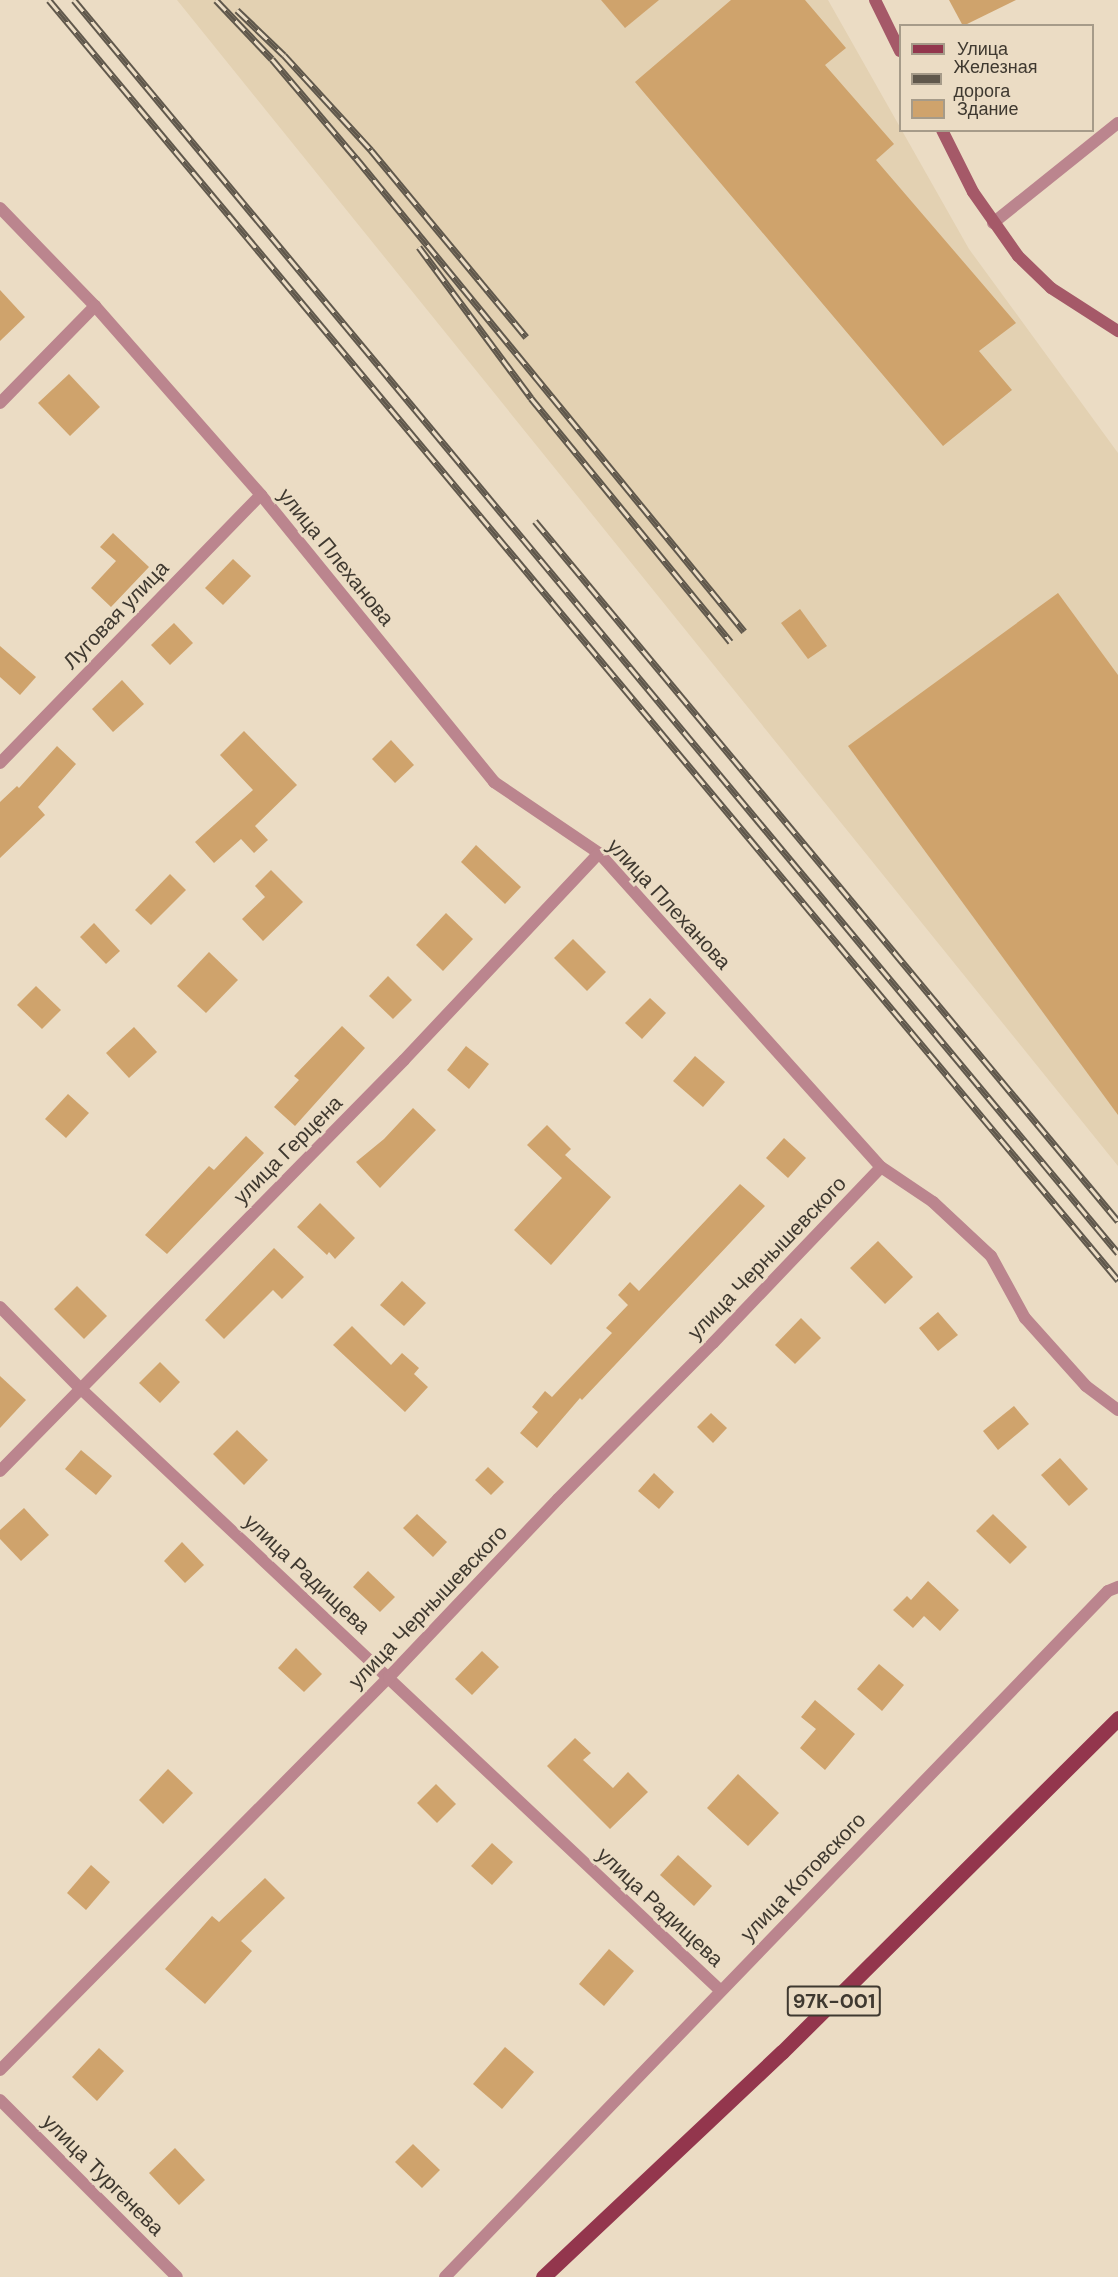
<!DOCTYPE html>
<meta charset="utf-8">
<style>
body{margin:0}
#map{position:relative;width:1118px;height:2277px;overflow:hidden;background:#ebdcc4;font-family:"DM Sans",sans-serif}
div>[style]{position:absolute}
.built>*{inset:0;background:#e3d1b2}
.building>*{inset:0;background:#cfa36c}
.street>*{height:12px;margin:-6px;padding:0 6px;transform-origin:6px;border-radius:6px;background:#bb858e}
.secondary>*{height:12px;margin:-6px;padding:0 6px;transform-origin:6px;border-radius:6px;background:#a55968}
.primary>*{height:15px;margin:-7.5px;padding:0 7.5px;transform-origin:7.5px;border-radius:7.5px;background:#93364d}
.rail>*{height:7px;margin-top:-3.5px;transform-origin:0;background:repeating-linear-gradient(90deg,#ebdcc4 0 14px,#60584c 0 28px);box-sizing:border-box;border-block:2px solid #60584c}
span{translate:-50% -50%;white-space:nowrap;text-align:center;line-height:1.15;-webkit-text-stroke:6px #ebdcc4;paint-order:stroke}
.shield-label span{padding:2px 4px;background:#ebdcc4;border:2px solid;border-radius:4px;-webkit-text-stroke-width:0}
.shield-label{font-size:20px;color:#3f3930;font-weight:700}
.street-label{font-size:21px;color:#3f3930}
.legend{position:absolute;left:899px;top:24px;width:195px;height:108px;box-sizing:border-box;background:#ebdcc4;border:2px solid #a69b89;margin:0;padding:8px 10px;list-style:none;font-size:18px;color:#3f3930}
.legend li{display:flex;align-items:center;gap:12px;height:30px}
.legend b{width:30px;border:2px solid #a69b89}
</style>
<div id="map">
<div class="built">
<i style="clip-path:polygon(177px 0,828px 0,969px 249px,1118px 453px,1118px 1166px)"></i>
</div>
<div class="building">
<i style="clip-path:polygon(601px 0,659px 0,625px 28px)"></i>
<i style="clip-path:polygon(731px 0,805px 0,846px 48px,825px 65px,894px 144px,876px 160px,1016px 323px,979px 351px,1012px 390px,943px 446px,635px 82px)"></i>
<i style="clip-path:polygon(949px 0,1016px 0,963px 26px)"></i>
<i style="clip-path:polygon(0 290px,25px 317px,0 341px)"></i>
<i style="clip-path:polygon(69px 374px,100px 407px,70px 436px,38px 403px)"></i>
<i style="clip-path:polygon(113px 533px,149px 567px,111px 607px,91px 588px,116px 561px,100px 547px)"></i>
<i style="clip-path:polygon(233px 559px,251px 576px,223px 605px,205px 588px)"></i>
<i style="clip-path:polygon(1058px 593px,1118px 675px,1118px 1115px,848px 746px)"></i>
<i style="clip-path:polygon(800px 609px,827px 646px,808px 659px,781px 623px)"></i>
<i style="clip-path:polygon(174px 623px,193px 643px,170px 665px,151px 645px)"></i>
<i style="clip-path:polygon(0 646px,36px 677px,20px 695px,0 677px)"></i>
<i style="clip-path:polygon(122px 680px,144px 704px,113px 732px,92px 709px)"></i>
<i style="clip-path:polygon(244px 731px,297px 785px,255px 826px,268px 840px,254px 853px,241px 839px,214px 863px,195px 842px,253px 790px,220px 755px)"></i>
<i style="clip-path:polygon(391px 740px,414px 765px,395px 783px,372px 759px)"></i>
<i style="clip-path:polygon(57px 746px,76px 764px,38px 807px,45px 815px,0 858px,0 802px,17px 786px,19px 788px)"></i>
<i style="clip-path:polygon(476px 845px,521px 887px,505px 904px,461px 862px)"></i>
<i style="clip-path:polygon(271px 870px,303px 902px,263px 941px,242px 919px,265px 897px,255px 886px)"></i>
<i style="clip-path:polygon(170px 874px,186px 890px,151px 925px,135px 910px)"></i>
<i style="clip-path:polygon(446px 913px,473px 939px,443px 971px,416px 945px)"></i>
<i style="clip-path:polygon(94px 923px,120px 951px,106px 964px,80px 937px)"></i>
<i style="clip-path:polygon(573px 939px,606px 972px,587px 991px,554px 958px)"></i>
<i style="clip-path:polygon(209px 952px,238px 980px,206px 1013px,177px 986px)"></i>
<i style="clip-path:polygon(388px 976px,412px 1000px,393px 1019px,369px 996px)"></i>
<i style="clip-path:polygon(36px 986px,61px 1010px,42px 1029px,17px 1005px)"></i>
<i style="clip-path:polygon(650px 998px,666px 1013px,642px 1039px,625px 1023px)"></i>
<i style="clip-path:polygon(342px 1026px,365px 1048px,295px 1126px,274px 1107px,299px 1080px,294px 1076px)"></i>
<i style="clip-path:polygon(134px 1027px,157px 1052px,129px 1078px,106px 1053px)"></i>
<i style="clip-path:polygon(466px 1046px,489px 1064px,469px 1089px,447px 1070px)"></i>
<i style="clip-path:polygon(695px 1056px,725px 1082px,703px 1107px,673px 1081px)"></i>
<i style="clip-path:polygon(68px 1094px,89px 1113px,66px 1138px,45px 1119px)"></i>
<i style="clip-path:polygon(413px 1108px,436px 1130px,380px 1188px,356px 1162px,384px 1139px)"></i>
<i style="clip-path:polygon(547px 1125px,571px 1149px,565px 1155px,611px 1197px,551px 1265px,514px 1230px,562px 1178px,527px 1145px)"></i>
<i style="clip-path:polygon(246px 1136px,264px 1153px,167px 1254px,145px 1235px,209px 1166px,214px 1170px)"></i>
<i style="clip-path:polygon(784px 1138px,806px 1158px,788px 1178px,766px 1158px)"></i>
<i style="clip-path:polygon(740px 1184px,765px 1206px,582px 1400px,580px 1398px,537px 1448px,520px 1433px,538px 1412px,532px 1407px,545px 1391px,552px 1397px,612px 1333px,606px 1328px,628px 1305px,618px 1295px,630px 1282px,639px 1291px)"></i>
<i style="clip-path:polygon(320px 1203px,355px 1238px,335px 1259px,329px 1252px,327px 1255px,297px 1227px)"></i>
<i style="clip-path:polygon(878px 1241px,913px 1277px,885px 1304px,850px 1268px)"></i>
<i style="clip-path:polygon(274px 1248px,304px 1277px,282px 1299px,273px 1290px,224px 1339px,205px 1320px)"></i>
<i style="clip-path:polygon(402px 1281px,426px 1303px,404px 1326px,380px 1305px)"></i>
<i style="clip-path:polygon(77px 1286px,107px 1316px,84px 1339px,54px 1309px)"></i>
<i style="clip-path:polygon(938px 1312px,958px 1335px,938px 1351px,919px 1328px)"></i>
<i style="clip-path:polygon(801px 1318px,821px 1338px,795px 1364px,775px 1345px)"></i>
<i style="clip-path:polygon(352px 1326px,391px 1365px,402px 1353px,419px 1368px,414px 1374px,428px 1387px,405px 1412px,333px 1345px)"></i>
<i style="clip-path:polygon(160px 1362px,180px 1382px,160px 1403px,139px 1383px)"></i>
<i style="clip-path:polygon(0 1376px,26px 1400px,0 1428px)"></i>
<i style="clip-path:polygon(1014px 1406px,1029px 1424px,998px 1450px,983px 1431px)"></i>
<i style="clip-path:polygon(711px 1413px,727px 1428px,713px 1443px,697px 1427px)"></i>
<i style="clip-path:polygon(237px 1430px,268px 1460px,244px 1485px,213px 1454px)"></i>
<i style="clip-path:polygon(81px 1450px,112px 1476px,96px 1495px,65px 1469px)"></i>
<i style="clip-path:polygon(1060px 1458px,1088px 1489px,1069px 1506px,1041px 1475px)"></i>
<i style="clip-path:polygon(488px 1467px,504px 1482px,491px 1495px,475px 1480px)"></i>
<i style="clip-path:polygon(654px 1473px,674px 1492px,659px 1509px,638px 1491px)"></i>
<i style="clip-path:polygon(24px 1508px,49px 1535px,21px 1561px,0 1539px,0 1530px)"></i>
<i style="clip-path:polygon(417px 1514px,447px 1542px,433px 1557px,403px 1528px)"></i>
<i style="clip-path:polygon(993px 1514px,1027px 1547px,1010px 1564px,976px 1531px)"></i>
<i style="clip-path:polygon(182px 1542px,204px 1565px,185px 1583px,164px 1561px)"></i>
<i style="clip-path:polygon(368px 1571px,395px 1597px,380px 1612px,353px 1587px)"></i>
<i style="clip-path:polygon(928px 1581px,959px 1610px,940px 1631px,924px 1616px,913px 1628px,893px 1610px,907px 1596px,911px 1600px)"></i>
<i style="clip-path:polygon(296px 1648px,322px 1674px,304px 1692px,278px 1668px)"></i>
<i style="clip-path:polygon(482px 1651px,499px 1667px,472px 1695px,455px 1679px)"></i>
<i style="clip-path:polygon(879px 1664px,904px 1685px,882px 1711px,857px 1689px)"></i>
<i style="clip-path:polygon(815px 1700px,855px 1734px,825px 1770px,800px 1748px,816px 1729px,801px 1717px)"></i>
<i style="clip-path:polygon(575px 1738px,591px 1753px,583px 1760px,613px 1788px,628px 1772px,648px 1792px,610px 1829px,547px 1766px)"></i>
<i style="clip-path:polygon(168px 1769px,193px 1793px,163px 1824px,139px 1800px)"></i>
<i style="clip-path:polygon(738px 1774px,779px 1813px,748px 1846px,707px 1808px)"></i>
<i style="clip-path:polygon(436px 1784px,456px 1804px,437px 1823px,417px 1803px)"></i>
<i style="clip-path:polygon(492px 1843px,513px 1862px,492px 1885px,471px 1866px)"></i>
<i style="clip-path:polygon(678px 1855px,712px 1886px,694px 1906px,660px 1875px)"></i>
<i style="clip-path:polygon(91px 1865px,110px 1882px,86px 1910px,67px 1893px)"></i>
<i style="clip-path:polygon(265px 1878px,285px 1898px,241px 1941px,252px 1951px,205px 2004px,165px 1969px,212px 1916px,219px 1922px)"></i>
<i style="clip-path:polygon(609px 1949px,634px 1971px,604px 2006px,579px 1984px)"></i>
<i style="clip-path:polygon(505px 2047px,534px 2072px,502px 2109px,473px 2084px)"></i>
<i style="clip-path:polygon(99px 2048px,124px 2071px,97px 2101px,72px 2077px)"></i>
<i style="clip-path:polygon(413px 2144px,440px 2170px,422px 2188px,395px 2162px)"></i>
<i style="clip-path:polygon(175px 2148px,205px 2180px,179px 2205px,149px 2173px)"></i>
</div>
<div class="street">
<i style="left:0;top:208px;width:136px;rotate:45.9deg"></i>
<i style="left:95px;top:306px;width:252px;rotate:48.7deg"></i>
<i style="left:261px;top:495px;width:370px;rotate:50.9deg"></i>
<i style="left:494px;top:782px;width:127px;rotate:34.1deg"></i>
<i style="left:599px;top:853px;width:422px;rotate:48.1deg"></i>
<i style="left:881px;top:1167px;width:63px;rotate:33.9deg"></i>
<i style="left:933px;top:1202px;width:79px;rotate:43deg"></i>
<i style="left:991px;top:1256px;width:71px;rotate:61.3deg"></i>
<i style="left:1025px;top:1318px;width:91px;rotate:48.1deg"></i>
<i style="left:1086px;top:1386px;width:40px;rotate:37deg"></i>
<i style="left:993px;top:223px;width:160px;rotate:-38.7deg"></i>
<i style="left:0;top:403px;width:136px;rotate:-45.6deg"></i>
<i style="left:0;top:763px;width:374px;rotate:-45.8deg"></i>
<i style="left:0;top:1307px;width:114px;rotate:45.4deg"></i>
<i style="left:80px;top:1388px;width:879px;rotate:43.25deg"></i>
<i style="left:0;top:1471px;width:576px;rotate:-45.49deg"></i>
<i style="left:404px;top:1060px;width:284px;rotate:-46.7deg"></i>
<i style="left:0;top:2070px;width:553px;rotate:-45.29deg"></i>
<i style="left:389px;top:1677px;width:245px;rotate:-46.5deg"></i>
<i style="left:558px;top:1499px;width:220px;rotate:-45.2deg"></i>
<i style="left:713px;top:1343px;width:243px;rotate:-46.3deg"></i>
<i style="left:0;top:2100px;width:250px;rotate:45deg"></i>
<i style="left:445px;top:2277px;width:954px;rotate:-45.98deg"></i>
<i style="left:1108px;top:1591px;width:11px;rotate:-22deg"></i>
</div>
<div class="secondary">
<i style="left:875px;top:0;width:57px;rotate:63.9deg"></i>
<i style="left:942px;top:130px;width:69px;rotate:63.4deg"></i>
<i style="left:973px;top:192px;width:78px;rotate:54.9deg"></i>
<i style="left:1018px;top:256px;width:46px;rotate:44.1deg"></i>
<i style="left:1051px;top:288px;width:80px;rotate:32.7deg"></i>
</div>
<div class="primary">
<i style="left:543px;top:2277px;width:328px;rotate:-43.3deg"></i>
<i style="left:782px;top:2052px;width:474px;rotate:-44.8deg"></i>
</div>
<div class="rail">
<i style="left:49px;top:0;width:1668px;rotate:50.13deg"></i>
<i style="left:74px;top:0;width:1631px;rotate:50.2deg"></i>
<i style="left:216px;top:0;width:81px;rotate:46.5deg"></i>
<i style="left:272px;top:59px;width:130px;rotate:49.7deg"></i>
<i style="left:356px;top:158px;width:612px;rotate:50.64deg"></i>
<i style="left:237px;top:10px;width:65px;rotate:43.8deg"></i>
<i style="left:284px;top:55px;width:129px;rotate:47.5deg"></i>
<i style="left:371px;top:150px;width:243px;rotate:50.3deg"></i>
<i style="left:419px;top:247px;width:188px;rotate:53.4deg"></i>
<i style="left:531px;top:398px;width:315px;rotate:50.7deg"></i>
<i style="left:535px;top:521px;width:911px;rotate:50.21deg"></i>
</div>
<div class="shield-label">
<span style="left:834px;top:2001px">97К-001</span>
</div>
<div class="street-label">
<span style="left:336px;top:557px;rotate:51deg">улица Плеханова</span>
<span style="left:116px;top:615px;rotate:-46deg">Луговая улица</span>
<span style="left:669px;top:904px;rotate:47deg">улица Плеханова</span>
<span style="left:288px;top:1150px;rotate:-45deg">улица Герцена</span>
<span style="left:767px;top:1258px;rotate:-46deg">улица Чернышевского</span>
<span style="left:307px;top:1574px;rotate:43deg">улица Радищева</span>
<span style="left:428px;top:1607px;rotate:-46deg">улица Чернышевского</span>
<span style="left:803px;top:1877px;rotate:-46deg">улица Котовского</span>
<span style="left:660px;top:1907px;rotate:43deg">улица Радищева</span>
<span style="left:103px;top:2175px;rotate:45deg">улица Тургенева</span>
</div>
<ul class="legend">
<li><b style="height:8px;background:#93364d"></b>Улица</li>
<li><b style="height:8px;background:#60584c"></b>Железная дорога</li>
<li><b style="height:16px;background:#cfa36c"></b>Здание</li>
</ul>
</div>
